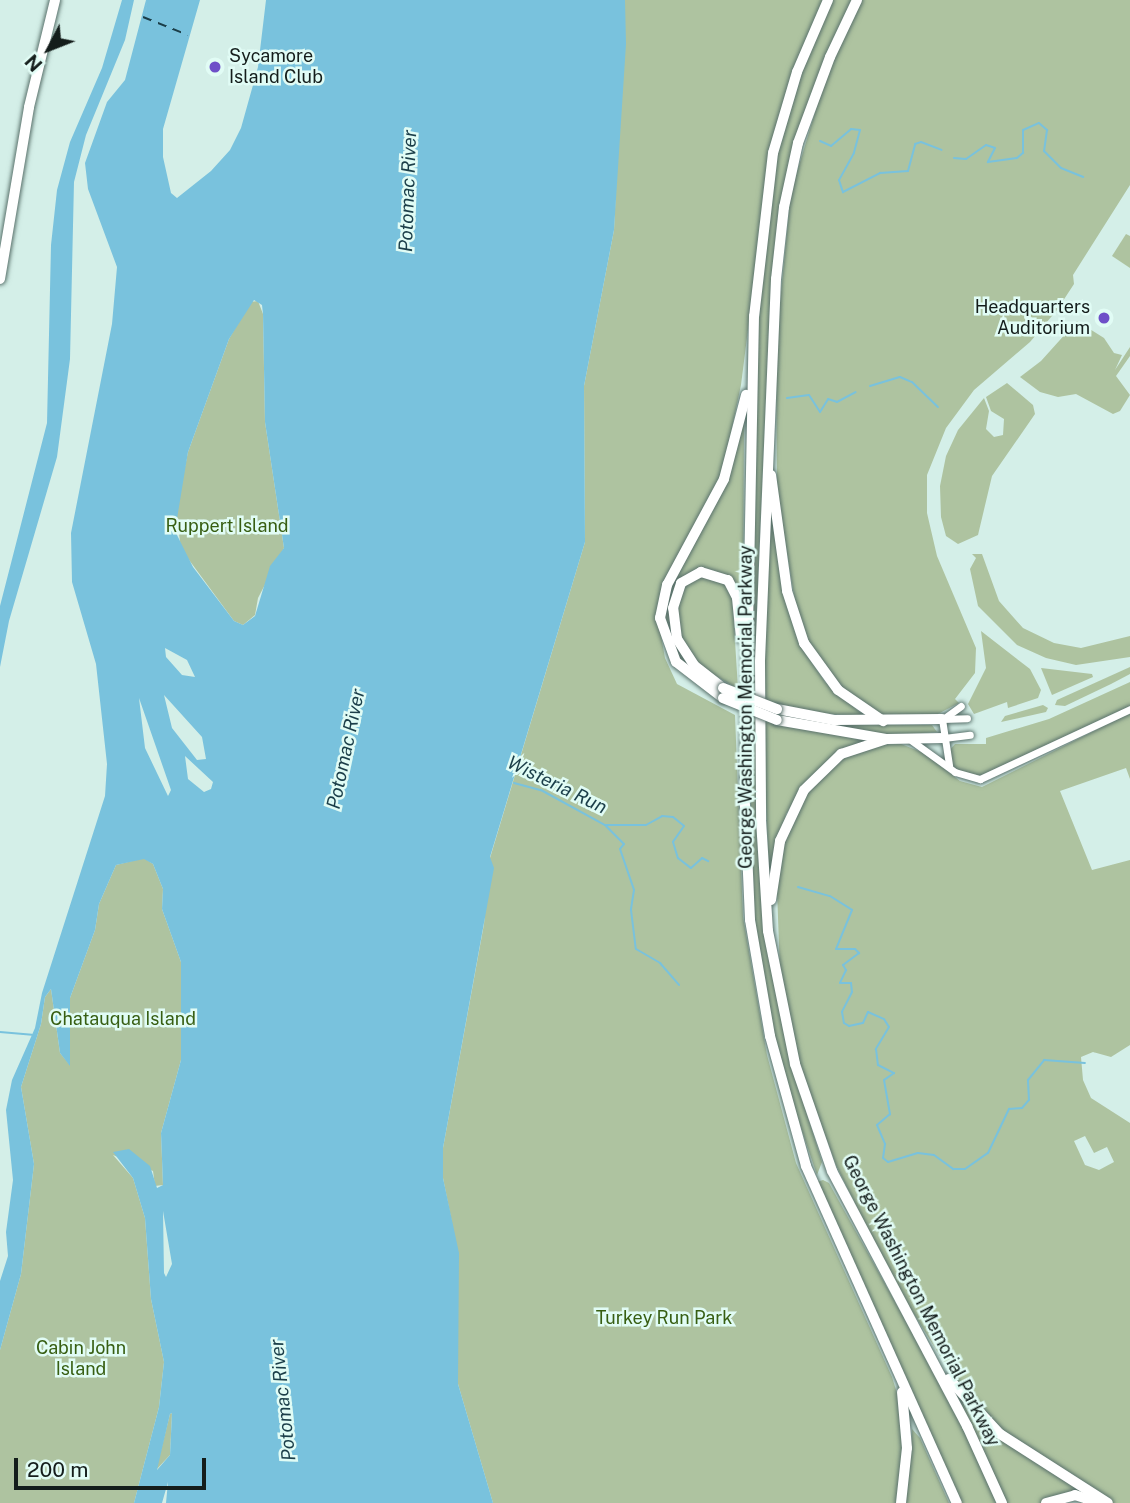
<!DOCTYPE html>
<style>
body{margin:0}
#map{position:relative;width:1130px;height:1503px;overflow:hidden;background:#d4efe8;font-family:"Public Sans",sans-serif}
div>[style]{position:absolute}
.green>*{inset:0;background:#aec3a0}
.water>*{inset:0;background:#79c2dd}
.stream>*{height:2px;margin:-1px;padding:0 1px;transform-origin:1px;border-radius:1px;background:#79c2dd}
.ferry>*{height:2px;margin-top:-1px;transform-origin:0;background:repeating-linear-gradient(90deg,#1b3e49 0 9px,transparent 0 16px)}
.roads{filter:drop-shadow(0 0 2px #59716b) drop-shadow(0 0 2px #59716b)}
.minor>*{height:7px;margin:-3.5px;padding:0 3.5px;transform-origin:3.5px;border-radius:3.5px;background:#fff}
.highway>*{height:10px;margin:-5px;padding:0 5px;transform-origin:5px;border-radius:5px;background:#fff}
.bridges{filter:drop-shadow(0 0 2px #59716b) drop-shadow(0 0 2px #59716b)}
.highway-bridge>*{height:10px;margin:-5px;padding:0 5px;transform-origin:5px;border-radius:5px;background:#fff}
.dots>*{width:19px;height:19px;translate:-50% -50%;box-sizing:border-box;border:4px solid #e1fcf5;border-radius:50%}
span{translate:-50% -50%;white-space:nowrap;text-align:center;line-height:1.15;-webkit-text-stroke:5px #e1fcf5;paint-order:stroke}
.poi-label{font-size:18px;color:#141d1b}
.left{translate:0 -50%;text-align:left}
.right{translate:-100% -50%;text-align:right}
.park-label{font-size:18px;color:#375e12}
.street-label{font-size:18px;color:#141d1b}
.water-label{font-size:19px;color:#1b3e49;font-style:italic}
.north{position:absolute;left:14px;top:14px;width:70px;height:70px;-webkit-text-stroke:5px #e1fcf5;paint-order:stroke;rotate:228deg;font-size:19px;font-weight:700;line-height:28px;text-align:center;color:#141d1b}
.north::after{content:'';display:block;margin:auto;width:24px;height:32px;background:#141d1b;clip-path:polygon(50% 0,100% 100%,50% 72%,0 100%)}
.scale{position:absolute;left:14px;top:1458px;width:192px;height:32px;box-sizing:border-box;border:4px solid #141d1b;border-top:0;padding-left:9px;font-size:21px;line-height:24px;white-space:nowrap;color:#141d1b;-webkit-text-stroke:5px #e1fcf5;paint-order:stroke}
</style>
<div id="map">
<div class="green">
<i style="clip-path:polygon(625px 0,825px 0,771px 147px,741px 385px,721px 480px,662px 585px,657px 613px,665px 658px,677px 684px,735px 715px,743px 917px,767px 1055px,796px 1163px,892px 1377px,912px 1441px,912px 1429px,920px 1438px,949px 1503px,493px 1503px,458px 1384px,452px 1223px,443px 1178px,443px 1148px,484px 924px,490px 858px,585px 542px,584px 386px,614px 230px)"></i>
<i style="clip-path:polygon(833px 0,854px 0,810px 99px,770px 306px,758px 579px,757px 835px,792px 1066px,822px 1162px,817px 1175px,780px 1066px,755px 929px,750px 776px,757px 350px,764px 244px,774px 167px,806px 59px)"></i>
<i style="clip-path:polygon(862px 0,1130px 0,1130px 185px,1073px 275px,1074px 284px,1057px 310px,1030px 342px,974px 390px,946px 428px,927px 475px,927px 513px,937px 556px,976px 648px,975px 673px,955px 699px,959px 703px,934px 716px,883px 717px,849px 695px,811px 649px,797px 613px,777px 492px,776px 344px,791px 192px,826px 76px)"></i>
<i style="clip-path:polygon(1126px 234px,1130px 236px,1130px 268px,1112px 256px)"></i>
<i style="clip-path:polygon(258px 301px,263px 314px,265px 422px,284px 548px,258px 598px,255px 615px,243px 625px,234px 621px,181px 549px,176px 511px,188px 452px,229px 339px,250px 302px)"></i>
<i style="clip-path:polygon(1077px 321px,1104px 338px,1114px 353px,1122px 355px,1115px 370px,1130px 347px,1130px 356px,1116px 376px,1130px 395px,1120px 411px,1113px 414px,1076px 394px,1058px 397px,1040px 392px,1020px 377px,1041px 361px)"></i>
<i style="clip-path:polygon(1007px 383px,1033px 405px,1035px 414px,992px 476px,978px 535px,958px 544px,946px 536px,941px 517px,940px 486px,946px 456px,958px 430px,984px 398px,989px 411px,986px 429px,994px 437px,1003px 435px,1004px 419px,991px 411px,986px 397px)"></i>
<i style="clip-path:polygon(744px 418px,743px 627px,731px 579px,706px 569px,686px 576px,673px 631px,713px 688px,679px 660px,666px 628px,665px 612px,667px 595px,726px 485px)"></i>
<i style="clip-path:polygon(767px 490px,785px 600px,801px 647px,825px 682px,864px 716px,801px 712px,763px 700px)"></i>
<i style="clip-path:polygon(972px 554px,982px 554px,999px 601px,1023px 628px,1054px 643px,1081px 648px,1130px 636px,1130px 657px,1076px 665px,1046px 658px,1017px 645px,978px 606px,970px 569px,976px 558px)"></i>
<i style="clip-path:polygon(697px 576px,722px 580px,732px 592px,738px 689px,701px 667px,680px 638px,677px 609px,686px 583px)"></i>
<i style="clip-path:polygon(981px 631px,1030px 669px,1041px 690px,1038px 698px,1008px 708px,1007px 702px,974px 714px,968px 704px,986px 668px)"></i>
<i style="clip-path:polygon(1130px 667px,1130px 674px,1111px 684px,1065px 706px,1055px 705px,1057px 700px)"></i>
<i style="clip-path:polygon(1041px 668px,1092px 674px,1093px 677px,1052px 695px)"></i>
<i style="clip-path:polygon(1130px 682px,1130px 706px,980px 776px,958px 771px,951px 764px,948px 752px,955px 744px,986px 744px,986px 738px,1049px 719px)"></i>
<i style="clip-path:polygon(1043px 705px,1048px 708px,1046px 712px,1001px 722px,1005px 716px)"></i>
<i style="clip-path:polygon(779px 713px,836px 725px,932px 725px,937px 732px,879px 736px)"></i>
<i style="clip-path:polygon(evenodd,1130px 713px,1130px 779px,1126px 768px,1060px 791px,1092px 870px,1130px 860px,1130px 1045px,1111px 1057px,1093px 1052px,1081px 1057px,1083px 1080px,1091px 1098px,1130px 1123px,1130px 1503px,1113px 1503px,1006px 1436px,965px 1396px,894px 1282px,836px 1165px,800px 1067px,780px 973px,777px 890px,787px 830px,801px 801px,834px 762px,876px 745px,901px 744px,924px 753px,960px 781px,982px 787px,1130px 713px,1085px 1136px,1094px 1153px,1107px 1147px,1114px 1162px,1099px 1170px,1085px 1165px,1074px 1141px,1085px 1136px)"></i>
<i style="clip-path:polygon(763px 719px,866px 741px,844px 749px,810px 779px,786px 814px,769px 875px)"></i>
<i style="clip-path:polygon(144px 858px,153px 864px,163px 889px,162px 909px,181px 962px,181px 1060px,161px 1133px,163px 1185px,155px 1186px,153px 1171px,113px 1155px,133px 1178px,145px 1218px,151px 1299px,164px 1362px,159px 1407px,134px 1503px,0 1503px,0 1350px,21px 1274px,34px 1164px,21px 1087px,41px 1024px,45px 997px,51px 989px,60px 1053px,70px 1065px,70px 998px,95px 930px,99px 904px,116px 865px)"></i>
<i style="clip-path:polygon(823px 1180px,829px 1183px,953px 1406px,997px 1503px,961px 1503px,817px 1182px)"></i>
<i style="clip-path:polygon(956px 1394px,994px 1434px,1098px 1500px,1074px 1492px,1042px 1503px,1005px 1503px)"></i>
<i style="clip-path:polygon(172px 1413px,170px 1455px,156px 1470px,170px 1414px)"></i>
</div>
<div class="water">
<i style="clip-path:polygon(122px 0,134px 0,125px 40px,86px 135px,74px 182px,70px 359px,57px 457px,9px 621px,0 667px,0 606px,47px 423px,51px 245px,57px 190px,70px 142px,102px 68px)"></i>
<i style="clip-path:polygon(evenodd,146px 0,200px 0,163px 129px,163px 157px,171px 193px,177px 198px,211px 171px,230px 150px,241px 128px,258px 67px,266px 0,625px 0,626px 44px,614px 230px,584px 386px,585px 542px,490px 857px,494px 868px,443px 1148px,443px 1178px,459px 1253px,458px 1384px,493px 1503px,166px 1503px,168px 1482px,162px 1503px,134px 1503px,159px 1407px,164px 1362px,151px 1299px,145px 1218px,133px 1178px,113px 1152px,129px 1149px,150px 1166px,157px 1188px,163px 1185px,161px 1133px,181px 1060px,181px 962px,162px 909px,163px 889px,153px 864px,144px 859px,116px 865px,99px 904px,95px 930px,70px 998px,70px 1066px,60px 1053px,51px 989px,45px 997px,41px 1024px,21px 1087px,34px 1164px,21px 1274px,0 1350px,0 1281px,8px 1256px,6px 1232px,13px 1180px,6px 1110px,12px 1080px,35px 1028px,42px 993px,105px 796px,107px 764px,96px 664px,72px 582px,71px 533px,112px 324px,117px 267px,88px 189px,85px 163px,107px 102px,125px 80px,146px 0,254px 300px,262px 305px,263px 314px,265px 422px,284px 548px,270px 566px,255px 616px,243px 625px,234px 621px,193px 567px,175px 531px,188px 452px,229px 339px,254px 300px,146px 0,165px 648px,187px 660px,195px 677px,182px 675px,166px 657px,165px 648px,146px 0,164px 695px,202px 737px,206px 759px,197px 760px,172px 728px,164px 695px,146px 0,139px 698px,171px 790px,168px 796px,145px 748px,139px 698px,146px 0,185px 756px,213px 782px,211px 789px,204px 792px,188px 779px,185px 756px,146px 0,163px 1211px,172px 1264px,166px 1277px,164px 1273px,163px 1211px,146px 0,172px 1413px,170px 1455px,157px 1470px,170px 1414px,172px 1413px)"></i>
</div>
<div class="stream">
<i style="left:820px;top:141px;width:12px;rotate:24deg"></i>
<i style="left:831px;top:146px;width:26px;rotate:-40deg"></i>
<i style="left:851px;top:129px;width:9px;rotate:6deg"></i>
<i style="left:860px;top:130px;width:24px;rotate:105deg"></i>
<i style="left:854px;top:153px;width:31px;rotate:119deg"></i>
<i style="left:839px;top:180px;width:13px;rotate:72deg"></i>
<i style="left:843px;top:192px;width:42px;rotate:-27.2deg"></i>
<i style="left:880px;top:173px;width:28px;rotate:-4deg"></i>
<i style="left:908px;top:171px;width:28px;rotate:-75deg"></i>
<i style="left:915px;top:144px;width:6px;rotate:-18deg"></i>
<i style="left:921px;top:142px;width:22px;rotate:21deg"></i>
<i style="left:954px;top:158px;width:12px;rotate:5deg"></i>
<i style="left:966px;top:159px;width:24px;rotate:-35deg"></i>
<i style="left:986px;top:145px;width:9px;rotate:18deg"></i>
<i style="left:995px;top:148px;width:16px;rotate:117deg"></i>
<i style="left:988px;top:162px;width:29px;rotate:-8deg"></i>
<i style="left:1017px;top:158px;width:8px;rotate:-40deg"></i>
<i style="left:1023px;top:153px;width:23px;rotate:-90deg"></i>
<i style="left:1023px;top:130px;width:17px;rotate:-24deg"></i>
<i style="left:1039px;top:123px;width:11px;rotate:41deg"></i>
<i style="left:1047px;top:130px;width:21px;rotate:98deg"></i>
<i style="left:1044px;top:151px;width:24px;rotate:45deg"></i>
<i style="left:1061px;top:168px;width:24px;rotate:22deg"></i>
<i style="left:870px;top:386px;width:31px;rotate:-17deg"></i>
<i style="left:900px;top:377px;width:13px;rotate:23deg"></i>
<i style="left:912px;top:382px;width:36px;rotate:44deg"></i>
<i style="left:787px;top:398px;width:22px;rotate:-8deg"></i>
<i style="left:809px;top:395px;width:20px;rotate:57deg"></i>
<i style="left:820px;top:412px;width:15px;rotate:-58deg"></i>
<i style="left:828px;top:399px;width:9px;rotate:18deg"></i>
<i style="left:837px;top:402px;width:21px;rotate:-28deg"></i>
<i style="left:514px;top:783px;width:28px;rotate:15deg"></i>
<i style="left:541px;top:790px;width:73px;rotate:28.7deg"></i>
<i style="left:605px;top:825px;width:41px"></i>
<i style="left:646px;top:825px;width:18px;rotate:-29deg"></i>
<i style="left:662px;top:816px;width:11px;rotate:5deg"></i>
<i style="left:673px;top:817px;width:14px;rotate:39deg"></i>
<i style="left:684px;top:826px;width:19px;rotate:125deg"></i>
<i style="left:673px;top:842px;width:17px;rotate:73deg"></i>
<i style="left:678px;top:858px;width:16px;rotate:38deg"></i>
<i style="left:691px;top:868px;width:15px;rotate:-42deg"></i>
<i style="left:702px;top:858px;width:7px;rotate:27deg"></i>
<i style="left:606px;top:826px;width:25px;rotate:45deg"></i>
<i style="left:624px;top:844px;width:6px;rotate:129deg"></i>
<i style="left:620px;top:849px;width:43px;rotate:71.1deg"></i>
<i style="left:634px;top:890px;width:20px;rotate:99deg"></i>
<i style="left:631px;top:910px;width:39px;rotate:83deg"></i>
<i style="left:636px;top:949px;width:28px;rotate:30deg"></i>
<i style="left:660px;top:963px;width:29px;rotate:49deg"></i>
<i style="left:798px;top:887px;width:33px;rotate:16deg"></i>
<i style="left:830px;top:896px;width:26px;rotate:32deg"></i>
<i style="left:852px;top:910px;width:42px;rotate:112.3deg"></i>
<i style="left:836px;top:949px;width:19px"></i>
<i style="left:855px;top:949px;width:6px;rotate:45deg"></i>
<i style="left:859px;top:953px;width:20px;rotate:143deg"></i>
<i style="left:843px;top:965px;width:6px;rotate:59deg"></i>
<i style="left:846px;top:970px;width:14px;rotate:115deg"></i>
<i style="left:840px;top:983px;width:11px"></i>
<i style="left:851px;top:983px;width:9px;rotate:84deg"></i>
<i style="left:852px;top:992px;width:22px;rotate:117deg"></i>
<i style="left:842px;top:1012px;width:11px;rotate:80deg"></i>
<i style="left:844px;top:1023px;width:6px;rotate:31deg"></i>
<i style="left:849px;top:1026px;width:14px;rotate:-12deg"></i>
<i style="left:863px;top:1023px;width:12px;rotate:-66deg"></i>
<i style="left:868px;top:1012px;width:17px;rotate:24deg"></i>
<i style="left:884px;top:1019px;width:9px;rotate:58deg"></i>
<i style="left:889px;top:1027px;width:26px;rotate:121deg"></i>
<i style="left:876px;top:1049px;width:16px;rotate:83deg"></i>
<i style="left:878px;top:1065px;width:18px;rotate:27deg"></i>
<i style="left:894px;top:1073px;width:12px;rotate:145deg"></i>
<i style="left:884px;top:1080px;width:35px;rotate:80deg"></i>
<i style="left:890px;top:1114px;width:17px;rotate:140deg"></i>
<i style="left:877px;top:1125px;width:21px;rotate:67deg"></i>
<i style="left:885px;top:1144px;width:14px;rotate:98deg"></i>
<i style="left:883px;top:1158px;width:6px;rotate:39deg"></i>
<i style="left:888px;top:1162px;width:31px;rotate:-17deg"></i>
<i style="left:918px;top:1153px;width:16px;rotate:7deg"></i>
<i style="left:934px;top:1155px;width:24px;rotate:36deg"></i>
<i style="left:953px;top:1169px;width:12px"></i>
<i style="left:965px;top:1169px;width:28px;rotate:-35deg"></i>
<i style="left:988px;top:1153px;width:49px;rotate:-64.5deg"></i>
<i style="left:1009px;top:1109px;width:13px;rotate:-4deg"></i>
<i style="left:1022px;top:1108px;width:11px;rotate:-49deg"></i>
<i style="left:1029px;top:1100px;width:20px;rotate:-93deg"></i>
<i style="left:1028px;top:1080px;width:26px;rotate:-51deg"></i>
<i style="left:1044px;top:1060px;width:41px;rotate:4.2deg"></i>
<i style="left:0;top:1032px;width:32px;rotate:5deg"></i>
</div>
<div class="ferry">
<i style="left:143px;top:17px;width:48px;rotate:21.8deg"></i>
</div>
<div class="roads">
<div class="minor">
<i style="left:942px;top:719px;width:47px;rotate:81.3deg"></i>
<i style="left:942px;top:719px;width:25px;rotate:-2deg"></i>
<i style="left:943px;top:719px;width:22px;rotate:-36deg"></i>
<i style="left:944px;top:738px;width:26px;rotate:-7deg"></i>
<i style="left:912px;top:741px;width:53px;rotate:35.8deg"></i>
<i style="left:955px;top:772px;width:26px;rotate:16deg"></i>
<i style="left:980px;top:779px;width:166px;rotate:-25deg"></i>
</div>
<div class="highway">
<i style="left:828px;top:0;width:78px;rotate:113.3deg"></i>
<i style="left:797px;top:72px;width:84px;rotate:106.5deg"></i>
<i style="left:773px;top:153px;width:164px;rotate:96.6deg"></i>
<i style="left:754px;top:316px;width:489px;rotate:91.1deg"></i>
<i style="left:745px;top:805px;width:115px;rotate:87.5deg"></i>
<i style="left:750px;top:920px;width:118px;rotate:80.2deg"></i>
<i style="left:770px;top:1036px;width:135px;rotate:74.5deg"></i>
<i style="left:806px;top:1166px;width:369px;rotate:65.9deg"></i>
<i style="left:857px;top:0;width:63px;rotate:115.3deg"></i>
<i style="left:830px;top:57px;width:92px;rotate:110.4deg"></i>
<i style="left:798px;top:143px;width:66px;rotate:102.3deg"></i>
<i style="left:784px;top:207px;width:72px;rotate:96.3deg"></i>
<i style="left:776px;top:279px;width:383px;rotate:92.4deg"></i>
<i style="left:760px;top:662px;width:158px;rotate:89.6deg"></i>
<i style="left:761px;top:820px;width:111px;rotate:86.4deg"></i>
<i style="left:768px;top:931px;width:136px;rotate:78.5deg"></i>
<i style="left:795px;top:1064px;width:113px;rotate:70.9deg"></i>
<i style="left:832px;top:1171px;width:289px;rotate:62.1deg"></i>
<i style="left:967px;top:1426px;width:85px;rotate:65.6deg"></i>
<i style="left:0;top:279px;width:174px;rotate:-80.4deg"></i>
<i style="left:29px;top:107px;width:110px;rotate:-76.3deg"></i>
<i style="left:771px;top:475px;width:117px;rotate:82.1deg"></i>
<i style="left:787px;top:591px;width:55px;rotate:71.9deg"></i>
<i style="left:804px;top:643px;width:58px;rotate:54.1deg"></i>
<i style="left:838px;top:690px;width:55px;rotate:34.6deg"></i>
<i style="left:723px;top:688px;width:37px;rotate:-142deg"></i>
<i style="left:694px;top:665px;width:31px;rotate:-123deg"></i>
<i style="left:677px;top:639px;width:31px;rotate:-97deg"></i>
<i style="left:673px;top:608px;width:26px;rotate:-72deg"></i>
<i style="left:681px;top:583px;width:23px;rotate:-29deg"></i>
<i style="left:701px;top:572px;width:28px;rotate:17deg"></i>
<i style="left:728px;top:580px;width:20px;rotate:63deg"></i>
<i style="left:737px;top:598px;width:40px;rotate:84.3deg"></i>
<i style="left:723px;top:698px;width:59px;rotate:-142.5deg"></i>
<i style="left:676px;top:662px;width:47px;rotate:-110deg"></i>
<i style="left:660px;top:618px;width:34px;rotate:-78deg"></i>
<i style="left:667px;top:585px;width:120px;rotate:-61.7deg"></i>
<i style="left:724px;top:479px;width:87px;rotate:-75.3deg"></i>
<i style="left:777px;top:709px;width:58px;rotate:10.9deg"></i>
<i style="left:834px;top:720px;width:108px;rotate:-0.5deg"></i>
<i style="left:777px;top:720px;width:112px;rotate:9.8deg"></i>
<i style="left:887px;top:739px;width:57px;rotate:-1deg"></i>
<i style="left:771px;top:900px;width:60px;rotate:-81.3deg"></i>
<i style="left:780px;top:841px;width:56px;rotate:-64.8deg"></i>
<i style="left:804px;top:790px;width:52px;rotate:-44.2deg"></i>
<i style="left:841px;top:754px;width:48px;rotate:-18.1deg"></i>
<i style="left:949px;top:1379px;width:75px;rotate:47.2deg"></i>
<i style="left:1000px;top:1434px;width:128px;rotate:32.6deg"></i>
<i style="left:901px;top:1503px;width:55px;rotate:-83.8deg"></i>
<i style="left:907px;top:1448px;width:56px;rotate:-95.1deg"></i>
<i style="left:1046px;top:1503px;width:30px;rotate:-15deg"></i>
<i style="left:1075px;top:1495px;width:25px;rotate:18deg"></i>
</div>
</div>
<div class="bridges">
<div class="highway-bridge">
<i style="left:723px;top:688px;width:58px;rotate:21.3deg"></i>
<i style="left:723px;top:698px;width:58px;rotate:22.2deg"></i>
</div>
</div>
<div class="dots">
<i style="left:215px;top:67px;background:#6e4fc8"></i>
<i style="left:1104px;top:318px;background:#6e4fc8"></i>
</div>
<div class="poi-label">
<span class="left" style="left:229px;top:67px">Sycamore<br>Island Club</span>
<span class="right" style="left:1090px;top:318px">Headquarters<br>Auditorium</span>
</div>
<div class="park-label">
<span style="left:227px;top:526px">Ruppert Island</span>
<span style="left:123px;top:1019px">Chatauqua Island</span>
<span style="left:664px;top:1318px">Turkey Run Park</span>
<span style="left:81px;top:1359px">Cabin John<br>Island</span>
</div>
<div class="street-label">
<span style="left:746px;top:707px;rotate:-90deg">George Washington Memorial Parkway</span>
<span style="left:921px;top:1301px;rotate:63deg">George Washington Memorial Parkway</span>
</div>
<div class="water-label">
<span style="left:408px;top:191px;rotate:-88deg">Potomac River</span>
<span style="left:346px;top:749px;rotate:-78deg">Potomac River</span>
<span style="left:557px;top:785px;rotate:26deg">Wisteria Run</span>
<span style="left:283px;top:1400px;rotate:-96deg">Potomac River</span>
</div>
<div class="north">N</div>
<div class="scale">200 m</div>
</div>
